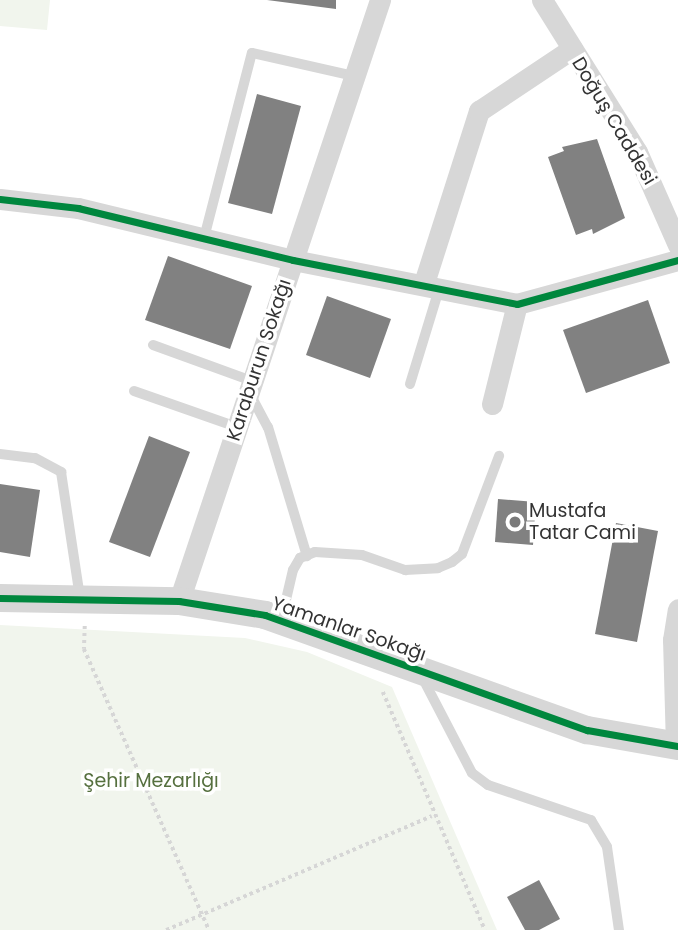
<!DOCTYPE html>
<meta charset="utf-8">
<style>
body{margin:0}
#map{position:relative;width:678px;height:930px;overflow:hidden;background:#fff;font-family:Poppins,sans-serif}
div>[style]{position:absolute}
.green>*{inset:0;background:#f1f5ed}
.building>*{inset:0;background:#818181}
.path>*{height:3.5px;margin-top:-1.75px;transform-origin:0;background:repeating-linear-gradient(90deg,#d6d6d6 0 3.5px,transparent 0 7px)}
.service>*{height:10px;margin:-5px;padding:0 5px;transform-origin:5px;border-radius:5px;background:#d7d7d7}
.minor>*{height:21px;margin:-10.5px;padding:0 10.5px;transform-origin:10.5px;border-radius:10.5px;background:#d7d7d7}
.tertiary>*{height:28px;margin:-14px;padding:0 14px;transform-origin:14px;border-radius:14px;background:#d7d7d7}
.cycleway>*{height:7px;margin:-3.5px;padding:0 3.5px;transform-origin:3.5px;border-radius:3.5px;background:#00873e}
.dots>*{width:19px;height:19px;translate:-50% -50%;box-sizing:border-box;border:4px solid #fff;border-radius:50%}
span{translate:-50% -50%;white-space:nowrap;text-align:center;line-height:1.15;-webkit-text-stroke:7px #fff;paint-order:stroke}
.street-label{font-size:19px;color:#333}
.poi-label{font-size:19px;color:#333}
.left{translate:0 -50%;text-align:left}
.park-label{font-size:19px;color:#56703f}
</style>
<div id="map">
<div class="green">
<i style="clip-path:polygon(0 0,50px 0,47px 30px,0 26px)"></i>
<i style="clip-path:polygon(0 625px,245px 638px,307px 652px,392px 687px,497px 930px,0 930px)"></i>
</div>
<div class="building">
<i style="clip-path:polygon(267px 0,336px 0,336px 9px)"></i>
<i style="clip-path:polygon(257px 94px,301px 106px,272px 214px,228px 203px)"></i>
<i style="clip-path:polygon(597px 139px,625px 218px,593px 234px,592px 229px,576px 235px,548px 157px,564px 151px,562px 147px)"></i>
<i style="clip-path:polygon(168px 256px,252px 286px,230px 349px,145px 320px)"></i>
<i style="clip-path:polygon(327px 296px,391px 319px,370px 378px,306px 355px)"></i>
<i style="clip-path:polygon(648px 300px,670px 363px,586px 393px,563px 330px)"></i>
<i style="clip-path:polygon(149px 436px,190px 452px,150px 557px,109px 542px)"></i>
<i style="clip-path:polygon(0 484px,40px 490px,30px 557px,0 552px)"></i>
<i style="clip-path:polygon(498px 499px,536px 502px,533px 545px,495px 542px)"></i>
<i style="clip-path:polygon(616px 523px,658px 531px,637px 642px,595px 634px)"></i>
<i style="clip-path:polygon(539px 880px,560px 919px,539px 930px,525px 930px,507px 897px)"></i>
</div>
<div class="path">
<i style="left:85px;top:626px;width:23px;rotate:92deg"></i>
<i style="left:84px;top:649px;width:308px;rotate:66deg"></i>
<i style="left:383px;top:692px;width:259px;rotate:66.8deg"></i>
<i style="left:166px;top:930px;width:289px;rotate:-23.2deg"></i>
</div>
<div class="service">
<i style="left:204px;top:238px;width:191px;rotate:-75.5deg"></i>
<i style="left:252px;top:53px;width:105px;rotate:12.7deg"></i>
<i style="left:153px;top:345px;width:105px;rotate:20deg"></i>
<i style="left:410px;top:384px;width:102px;rotate:-73deg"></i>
<i style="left:134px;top:391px;width:109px;rotate:19.3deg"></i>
<i style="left:249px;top:392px;width:40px;rotate:62deg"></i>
<i style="left:268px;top:427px;width:135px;rotate:73.2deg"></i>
<i style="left:0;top:454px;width:35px;rotate:7deg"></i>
<i style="left:35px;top:458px;width:30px;rotate:28deg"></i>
<i style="left:61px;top:472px;width:126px;rotate:81.4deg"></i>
<i style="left:281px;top:621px;width:52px;rotate:-76.8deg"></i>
<i style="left:293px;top:570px;width:14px;rotate:-60deg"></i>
<i style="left:300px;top:558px;width:16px;rotate:-22deg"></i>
<i style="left:315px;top:552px;width:47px;rotate:3.7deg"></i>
<i style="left:362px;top:555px;width:46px;rotate:19.2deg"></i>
<i style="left:405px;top:570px;width:33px;rotate:-3deg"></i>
<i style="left:438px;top:568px;width:15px;rotate:-23deg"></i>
<i style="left:452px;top:562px;width:13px;rotate:-39deg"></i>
<i style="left:462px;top:554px;width:105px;rotate:-69.3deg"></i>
<i style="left:421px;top:675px;width:110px;rotate:62.5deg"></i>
<i style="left:472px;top:773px;width:20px;rotate:37deg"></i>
<i style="left:488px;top:785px;width:109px;rotate:18.8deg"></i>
<i style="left:591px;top:820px;width:31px;rotate:59deg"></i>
<i style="left:607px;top:847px;width:84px;rotate:81.8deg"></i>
</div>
<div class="minor">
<i style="left:542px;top:0;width:179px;rotate:58deg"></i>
<i style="left:637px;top:152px;width:102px;rotate:66.2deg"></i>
<i style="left:0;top:199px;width:79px;rotate:6.6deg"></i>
<i style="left:78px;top:208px;width:221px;rotate:13.6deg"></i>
<i style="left:293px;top:260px;width:228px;rotate:11.1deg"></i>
<i style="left:517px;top:304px;width:167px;rotate:-15.3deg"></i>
<i style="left:424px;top:283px;width:181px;rotate:-72.3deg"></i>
<i style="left:479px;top:111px;width:112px;rotate:-33.7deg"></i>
<i style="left:492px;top:404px;width:103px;rotate:-76deg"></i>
<i style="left:179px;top:601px;width:634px;rotate:-71.51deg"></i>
<i style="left:676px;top:746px;width:106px;rotate:-91.6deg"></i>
<i style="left:673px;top:640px;width:31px;rotate:-81deg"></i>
</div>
<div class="tertiary">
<i style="left:0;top:598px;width:179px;rotate:1deg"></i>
<i style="left:179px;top:601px;width:87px;rotate:9.2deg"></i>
<i style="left:265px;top:615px;width:342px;rotate:19.7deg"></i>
<i style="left:587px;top:730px;width:92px;rotate:10deg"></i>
</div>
<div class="cycleway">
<i style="left:0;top:199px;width:79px;rotate:6.6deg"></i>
<i style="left:78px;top:208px;width:221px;rotate:13.6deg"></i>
<i style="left:293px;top:260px;width:228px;rotate:11.1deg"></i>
<i style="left:517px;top:304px;width:167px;rotate:-15.3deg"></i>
<i style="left:0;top:598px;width:179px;rotate:1deg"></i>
<i style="left:179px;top:601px;width:87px;rotate:9.2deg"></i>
<i style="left:265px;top:615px;width:342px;rotate:19.7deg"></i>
<i style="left:587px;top:730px;width:92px;rotate:10deg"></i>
</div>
<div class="dots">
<i style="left:515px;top:522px;background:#7a7a7a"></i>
</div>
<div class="street-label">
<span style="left:614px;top:121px;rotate:59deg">Doğuş Caddesi</span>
<span style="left:259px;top:360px;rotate:-72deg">Karaburun Sokağı</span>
<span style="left:349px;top:629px;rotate:19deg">Yamanlar Sokağı</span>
</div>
<div class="poi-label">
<span class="left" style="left:529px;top:522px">Mustafa<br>Tatar Cami</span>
</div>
<div class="park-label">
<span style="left:151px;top:781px">Şehir Mezarlığı</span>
</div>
</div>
